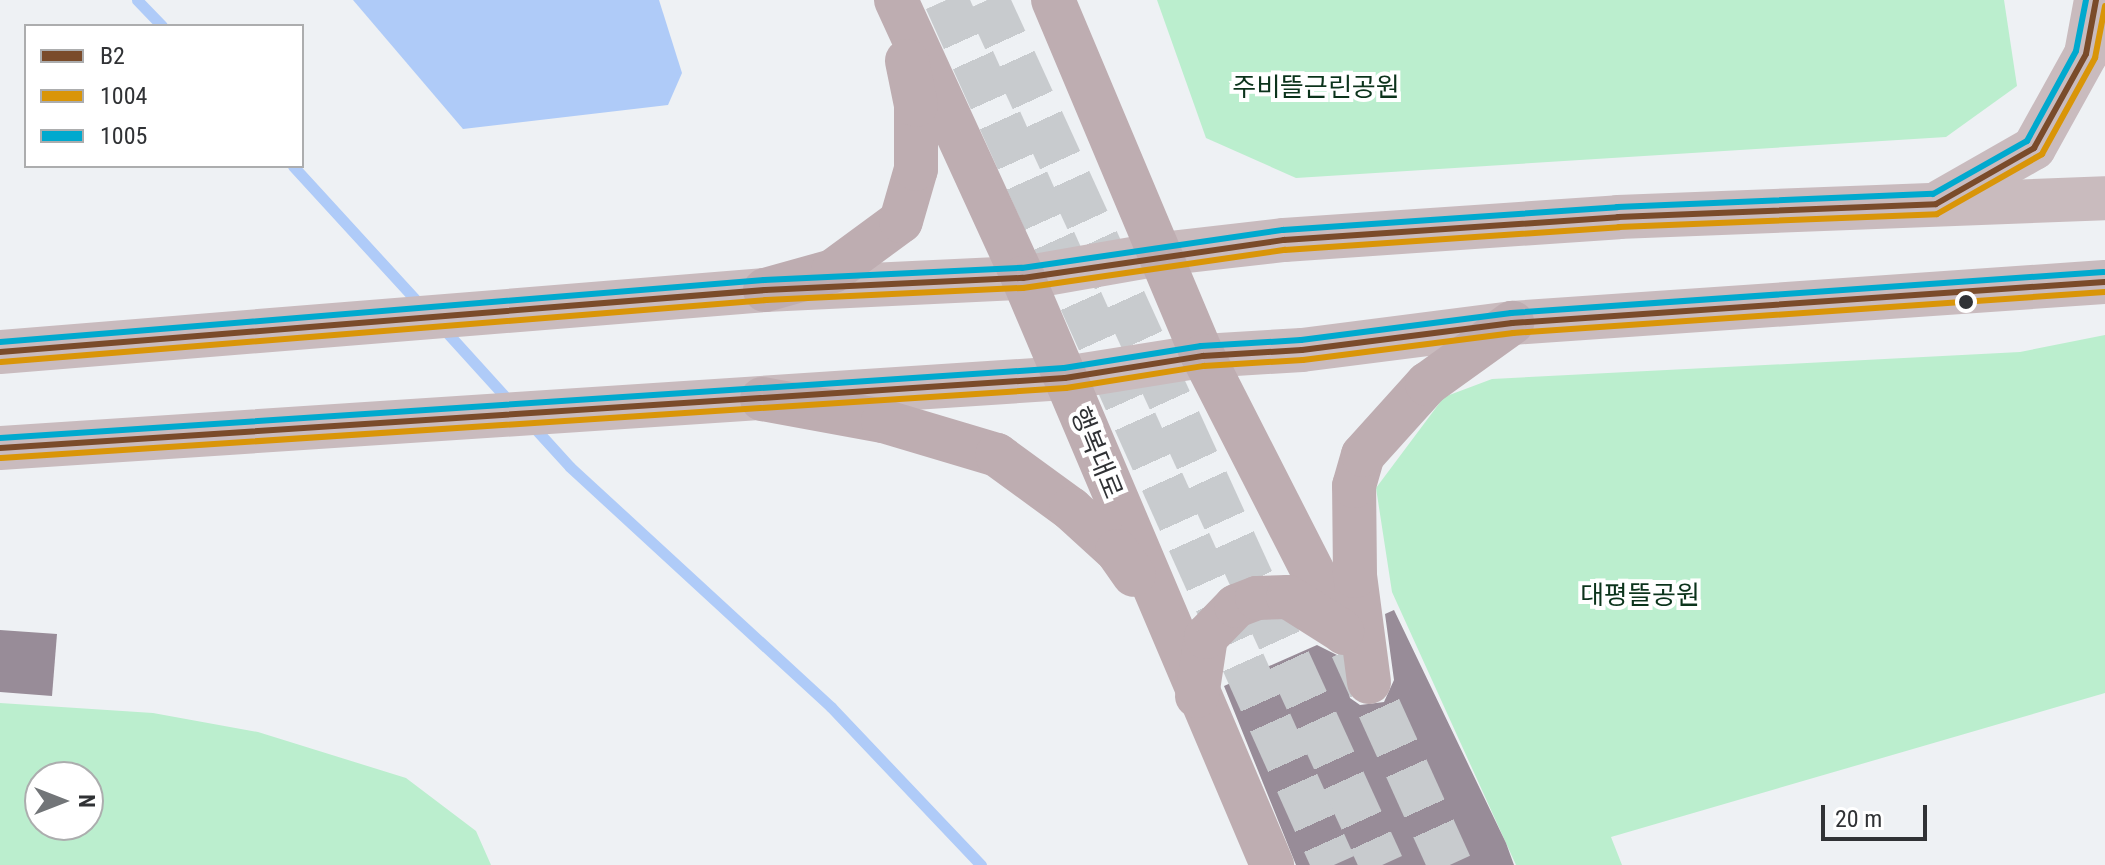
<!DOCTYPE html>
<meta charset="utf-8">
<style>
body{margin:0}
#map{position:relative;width:2105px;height:865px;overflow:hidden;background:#eef1f4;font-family:"Roboto Condensed","Noto Sans KR",sans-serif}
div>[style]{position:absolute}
.green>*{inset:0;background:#bbeece}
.water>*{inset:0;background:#afcbf8}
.stream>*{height:11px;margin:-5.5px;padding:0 5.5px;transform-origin:5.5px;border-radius:5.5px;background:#afcbf8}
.building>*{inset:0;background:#988c98}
.highway-tunnel>*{height:44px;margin-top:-22px;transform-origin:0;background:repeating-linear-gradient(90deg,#c8cbce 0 44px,transparent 0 66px)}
.minor>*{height:44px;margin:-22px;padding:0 22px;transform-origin:22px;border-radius:22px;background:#c9bbbe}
.highway>*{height:44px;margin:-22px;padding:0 22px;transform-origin:22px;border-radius:22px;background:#beadb1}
.bus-1>*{height:6px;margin:-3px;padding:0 3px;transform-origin:3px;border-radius:3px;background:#7a4b2a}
.bus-2>*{height:6px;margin:-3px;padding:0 3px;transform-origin:3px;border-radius:3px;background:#d99508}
.bus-3>*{height:6px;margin:-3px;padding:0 3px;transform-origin:3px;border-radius:3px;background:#00a9ce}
.dots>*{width:22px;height:22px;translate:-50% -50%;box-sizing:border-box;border:4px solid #fff;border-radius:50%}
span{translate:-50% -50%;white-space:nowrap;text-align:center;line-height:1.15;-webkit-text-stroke:8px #fff;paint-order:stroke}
.park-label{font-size:26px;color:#0b331b}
.street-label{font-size:26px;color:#303235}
.legend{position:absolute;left:24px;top:24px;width:280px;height:144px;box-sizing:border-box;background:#fff;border:2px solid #acadae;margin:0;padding:10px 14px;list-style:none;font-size:24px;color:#303235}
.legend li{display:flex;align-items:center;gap:16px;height:40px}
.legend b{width:40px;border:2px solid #acadae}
.north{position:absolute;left:24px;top:761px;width:80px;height:80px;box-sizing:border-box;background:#fff;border:2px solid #acadae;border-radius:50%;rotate:90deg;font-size:22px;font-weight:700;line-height:32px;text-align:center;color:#303235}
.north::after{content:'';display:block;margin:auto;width:28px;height:36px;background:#727578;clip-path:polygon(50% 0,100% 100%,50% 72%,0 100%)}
.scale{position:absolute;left:1821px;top:805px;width:106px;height:36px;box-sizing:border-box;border:4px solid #303235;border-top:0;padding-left:10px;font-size:24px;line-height:28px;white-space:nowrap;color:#303235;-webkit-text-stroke:6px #fff;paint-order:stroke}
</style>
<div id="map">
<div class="green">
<i style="clip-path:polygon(1157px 0,2004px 0,2017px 86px,1946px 137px,1296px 178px,1206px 138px)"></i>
<i style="clip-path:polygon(2105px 335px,2105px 693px,1611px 837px,1622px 865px,1516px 865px,1392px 592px,1376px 488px,1444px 397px,1492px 379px,2020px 352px)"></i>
<i style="clip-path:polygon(evenodd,0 703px,153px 713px,258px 732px,406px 778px,476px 831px,491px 865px,0 865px,0 703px,88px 777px,88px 825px,40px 825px,40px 777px,88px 777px)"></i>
</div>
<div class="water">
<i style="clip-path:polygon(353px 0,659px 0,682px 73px,668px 105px,463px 129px)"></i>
</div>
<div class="stream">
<i style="left:137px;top:0;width:36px;rotate:46deg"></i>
<i style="left:293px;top:166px;width:193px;rotate:47.5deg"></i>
<i style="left:441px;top:326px;width:103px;rotate:47.8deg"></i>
<i style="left:530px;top:423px;width:59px;rotate:47.7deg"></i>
<i style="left:570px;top:467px;width:355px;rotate:42.6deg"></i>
<i style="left:831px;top:707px;width:218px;rotate:46.5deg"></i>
</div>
<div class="building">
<i style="clip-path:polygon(1394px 610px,1506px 843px,1514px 865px,1296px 865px,1224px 686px,1317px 645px,1341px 657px,1350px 698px,1360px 705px,1384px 702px,1394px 680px,1385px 614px)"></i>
<i style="clip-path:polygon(0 630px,57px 634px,52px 696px,0 692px)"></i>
</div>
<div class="highway-tunnel">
<i style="left:946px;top:0;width:948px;rotate:65.84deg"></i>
<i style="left:987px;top:0;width:951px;rotate:65.46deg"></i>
<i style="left:1352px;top:648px;width:238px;rotate:65.7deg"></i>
</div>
<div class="minor">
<i style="left:1941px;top:201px;width:107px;rotate:-29.7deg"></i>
<i style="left:2034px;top:148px;width:107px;rotate:-61deg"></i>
<i style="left:2086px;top:54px;width:55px;rotate:-79.5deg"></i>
<i style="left:0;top:352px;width:768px;rotate:-4.63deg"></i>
<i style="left:765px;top:290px;width:258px;rotate:-2.7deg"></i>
<i style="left:1023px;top:278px;width:140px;rotate:-9.9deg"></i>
<i style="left:1161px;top:254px;width:124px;rotate:-6.5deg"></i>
<i style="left:1284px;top:240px;width:335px;rotate:-3.9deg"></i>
<i style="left:1618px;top:217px;width:487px;rotate:-2.2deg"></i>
<i style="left:0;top:448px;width:1067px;rotate:-3.76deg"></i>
<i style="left:1065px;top:378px;width:140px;rotate:-9.1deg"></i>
<i style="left:1203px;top:356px;width:99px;rotate:-3.5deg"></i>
<i style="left:1302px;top:350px;width:212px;rotate:-7.3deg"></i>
<i style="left:1512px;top:323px;width:594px;rotate:-3.96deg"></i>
</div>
<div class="highway">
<i style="left:896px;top:0;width:306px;rotate:65.4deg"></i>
<i style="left:1023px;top:278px;width:638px;rotate:67.01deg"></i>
<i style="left:1053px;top:0;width:386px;rotate:67.2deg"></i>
<i style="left:1203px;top:356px;width:311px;rotate:63deg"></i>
<i style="left:765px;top:290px;width:71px;rotate:-15.6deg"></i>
<i style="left:833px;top:271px;width:84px;rotate:-36.3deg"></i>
<i style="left:901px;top:221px;width:54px;rotate:-73.9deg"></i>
<i style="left:916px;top:169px;width:64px;rotate:-90deg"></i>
<i style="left:916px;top:105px;width:45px;rotate:-101.6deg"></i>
<i style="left:762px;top:399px;width:123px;rotate:10.3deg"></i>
<i style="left:883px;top:421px;width:119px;rotate:16.6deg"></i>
<i style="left:997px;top:455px;width:92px;rotate:36.1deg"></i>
<i style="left:1071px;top:509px;width:62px;rotate:42.4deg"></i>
<i style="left:1117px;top:551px;width:29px;rotate:55deg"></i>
<i style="left:1369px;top:682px;width:107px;rotate:-97.5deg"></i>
<i style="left:1355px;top:576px;width:90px;rotate:-90.6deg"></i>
<i style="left:1354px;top:486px;width:32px;rotate:-74deg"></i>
<i style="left:1363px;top:455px;width:96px;rotate:-48deg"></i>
<i style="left:1427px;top:384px;width:105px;rotate:-35.7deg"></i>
<i style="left:1197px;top:696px;width:60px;rotate:-81.3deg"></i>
<i style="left:1206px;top:637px;width:43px;rotate:-45.9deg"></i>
<i style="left:1236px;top:606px;width:22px;rotate:-21deg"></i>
<i style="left:1257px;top:598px;width:31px;rotate:-2deg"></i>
<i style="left:1288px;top:597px;width:64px;rotate:32.2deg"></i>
</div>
<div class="bus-1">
<i style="left:0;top:352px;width:768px;rotate:-4.63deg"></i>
<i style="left:765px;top:290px;width:258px;rotate:-2.7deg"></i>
<i style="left:1023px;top:278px;width:264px;rotate:-8.3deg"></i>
<i style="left:1284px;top:240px;width:335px;rotate:-3.9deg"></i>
<i style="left:1618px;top:217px;width:318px;rotate:-2.3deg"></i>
<i style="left:1936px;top:204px;width:113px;rotate:-29.7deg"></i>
<i style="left:2034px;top:148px;width:107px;rotate:-61deg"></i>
<i style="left:2086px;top:54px;width:55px;rotate:-79.5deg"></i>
<i style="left:0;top:448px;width:1067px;rotate:-3.76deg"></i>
<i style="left:1065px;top:378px;width:140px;rotate:-9.1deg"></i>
<i style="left:1203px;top:356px;width:99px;rotate:-3.5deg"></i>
<i style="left:1302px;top:350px;width:212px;rotate:-7.3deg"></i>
<i style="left:1512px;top:323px;width:594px;rotate:-3.96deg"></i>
</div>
<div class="bus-2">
<i style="left:1px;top:362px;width:768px;rotate:-4.63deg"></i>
<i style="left:766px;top:300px;width:257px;rotate:-2.7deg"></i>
<i style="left:1023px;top:288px;width:265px;rotate:-8.3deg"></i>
<i style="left:1285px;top:250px;width:335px;rotate:-3.9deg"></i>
<i style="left:1619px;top:227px;width:318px;rotate:-2.3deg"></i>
<i style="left:1937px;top:214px;width:121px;rotate:-29.7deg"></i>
<i style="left:2042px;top:154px;width:110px;rotate:-61.1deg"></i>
<i style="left:2095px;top:58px;width:53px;rotate:-79.1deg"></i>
<i style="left:1px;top:458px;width:1067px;rotate:-3.76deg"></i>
<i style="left:1066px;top:388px;width:140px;rotate:-9.1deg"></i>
<i style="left:1204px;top:366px;width:99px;rotate:-3.5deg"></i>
<i style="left:1303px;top:360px;width:212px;rotate:-7.3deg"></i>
<i style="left:1513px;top:333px;width:593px;rotate:-3.96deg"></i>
</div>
<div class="bus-3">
<i style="left:0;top:342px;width:767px;rotate:-4.64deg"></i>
<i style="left:764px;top:280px;width:258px;rotate:-2.7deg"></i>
<i style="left:1022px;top:268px;width:264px;rotate:-8.3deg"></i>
<i style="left:1283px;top:230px;width:335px;rotate:-3.9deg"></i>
<i style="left:1617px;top:207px;width:316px;rotate:-2.4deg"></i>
<i style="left:1933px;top:194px;width:108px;rotate:-29.4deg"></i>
<i style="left:2027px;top:141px;width:102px;rotate:-61.4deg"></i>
<i style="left:2076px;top:51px;width:52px;rotate:-78.9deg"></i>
<i style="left:0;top:438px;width:1066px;rotate:-3.76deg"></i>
<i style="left:1064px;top:368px;width:139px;rotate:-9.1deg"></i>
<i style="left:1201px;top:346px;width:100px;rotate:-3.4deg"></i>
<i style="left:1301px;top:340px;width:212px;rotate:-7.3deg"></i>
<i style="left:1511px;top:313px;width:594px;rotate:-3.96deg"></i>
</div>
<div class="dots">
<i style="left:1966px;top:302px;background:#303235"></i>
</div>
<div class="park-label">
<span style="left:1316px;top:88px">주비뜰근린공원</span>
<span style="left:1640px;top:596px">대평뜰공원</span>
</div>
<div class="street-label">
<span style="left:1096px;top:453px;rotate:68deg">행복대로</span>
</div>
<ul class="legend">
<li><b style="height:10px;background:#7a4b2a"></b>B2</li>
<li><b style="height:10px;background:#d99508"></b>1004</li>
<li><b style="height:10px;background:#00a9ce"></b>1005</li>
</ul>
<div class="north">N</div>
<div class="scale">20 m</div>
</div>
